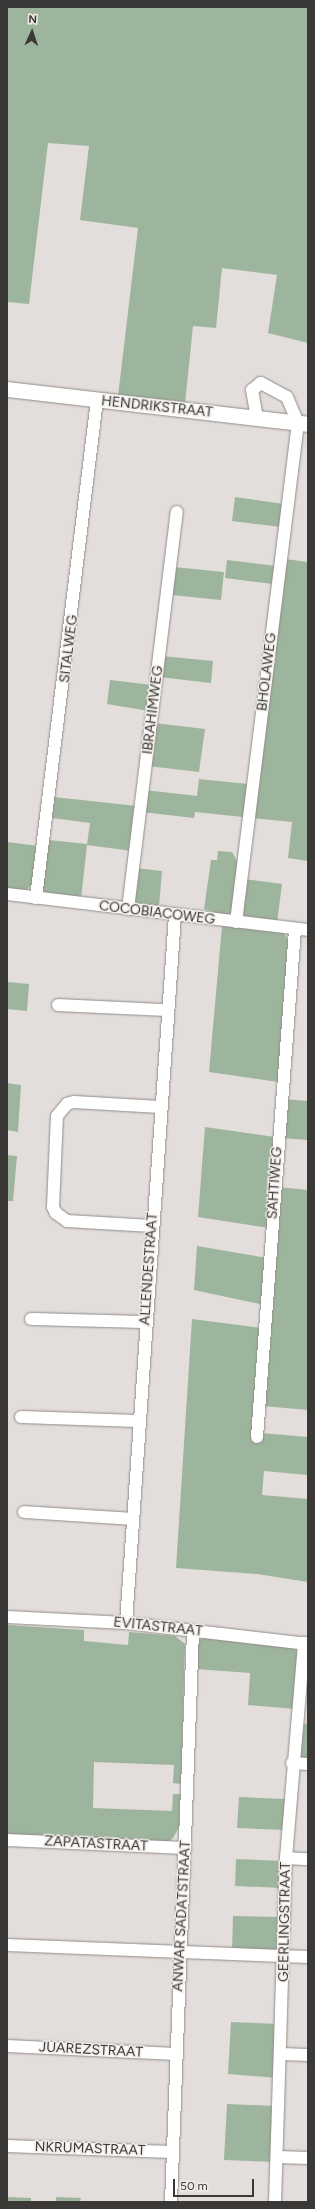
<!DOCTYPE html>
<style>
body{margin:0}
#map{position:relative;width:315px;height:2209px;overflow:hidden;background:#e3dedb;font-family:Figtree,sans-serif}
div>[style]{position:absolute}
.green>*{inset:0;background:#9eb59d}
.roads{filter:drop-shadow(0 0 1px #908c88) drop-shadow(0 0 1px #908c88)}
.minor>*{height:12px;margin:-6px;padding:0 6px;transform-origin:6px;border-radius:6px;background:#fff}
.tertiary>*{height:15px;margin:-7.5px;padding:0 7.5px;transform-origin:7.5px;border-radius:7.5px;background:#fff}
span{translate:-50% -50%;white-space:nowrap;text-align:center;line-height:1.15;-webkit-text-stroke:3px #f0ece8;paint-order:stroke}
.street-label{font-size:14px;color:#3a3937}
.frame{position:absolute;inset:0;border:8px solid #3a3937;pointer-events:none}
.north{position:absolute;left:12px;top:12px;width:40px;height:40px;-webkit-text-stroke:3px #f0ece8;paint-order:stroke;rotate:3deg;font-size:11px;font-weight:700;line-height:16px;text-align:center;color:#3a3937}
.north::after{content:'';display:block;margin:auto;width:14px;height:18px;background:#3a3937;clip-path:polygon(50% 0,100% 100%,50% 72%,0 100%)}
.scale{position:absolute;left:173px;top:2179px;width:81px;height:18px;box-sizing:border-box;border:2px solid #3a3937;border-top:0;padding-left:5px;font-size:12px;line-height:14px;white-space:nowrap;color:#3a3937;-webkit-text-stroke:3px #f0ece8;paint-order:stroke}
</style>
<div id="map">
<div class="green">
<i style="clip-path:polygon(7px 7px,308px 7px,308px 343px,268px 333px,277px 275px,222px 268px,216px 328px,193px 326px,185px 404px,118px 396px,138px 228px,80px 220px,89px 146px,48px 143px,29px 304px,7px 302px)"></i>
<i style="clip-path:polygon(235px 497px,284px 504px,281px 527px,232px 521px)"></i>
<i style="clip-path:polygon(285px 559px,308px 562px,308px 861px,288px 858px,292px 822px,251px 818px)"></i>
<i style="clip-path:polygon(227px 560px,276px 566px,273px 584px,225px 578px)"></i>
<i style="clip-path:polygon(174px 567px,224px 572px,221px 600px,171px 595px)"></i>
<i style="clip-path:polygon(162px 656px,213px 661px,211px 683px,159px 677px)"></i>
<i style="clip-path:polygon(110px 680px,152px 685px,149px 711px,107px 704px)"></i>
<i style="clip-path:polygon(154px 723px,205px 729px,199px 772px,148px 766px)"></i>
<i style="clip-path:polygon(199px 779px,248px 784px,243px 817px,195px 812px,194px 818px,142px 812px,145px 790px,197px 796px)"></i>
<i style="clip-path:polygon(54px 797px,137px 806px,132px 851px,87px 845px,81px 899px,45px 893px,42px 889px,49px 840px,87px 844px,90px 823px,52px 818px)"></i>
<i style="clip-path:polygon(7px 842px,39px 846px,32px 884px,27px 890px,7px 889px)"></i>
<i style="clip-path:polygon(218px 851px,232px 852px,238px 863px,232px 912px,227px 916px,204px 909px,211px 860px,217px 860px)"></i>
<i style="clip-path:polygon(136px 868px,162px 871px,159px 907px,133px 903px)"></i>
<i style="clip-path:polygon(244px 879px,282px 884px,277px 922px,244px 917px)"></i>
<i style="clip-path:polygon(222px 926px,284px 933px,289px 942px,278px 1082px,209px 1072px)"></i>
<i style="clip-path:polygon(7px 982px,29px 984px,27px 1011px,7px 1009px)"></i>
<i style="clip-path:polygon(7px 1083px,21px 1085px,18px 1132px,7px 1130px)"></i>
<i style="clip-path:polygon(283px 1099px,308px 1101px,308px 1140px,280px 1138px)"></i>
<i style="clip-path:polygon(205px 1127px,275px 1137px,269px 1228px,198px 1217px)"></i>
<i style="clip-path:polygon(7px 1155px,17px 1156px,13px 1201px,7px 1201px)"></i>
<i style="clip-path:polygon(278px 1187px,308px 1190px,308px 1410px,263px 1406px)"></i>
<i style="clip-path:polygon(197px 1246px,267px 1258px,264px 1305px,194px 1290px)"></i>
<i style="clip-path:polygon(192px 1319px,261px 1328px,261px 1433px,308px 1437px,308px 1475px,264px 1471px,262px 1495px,308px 1499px,308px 1582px,257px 1574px,176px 1568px)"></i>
<i style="clip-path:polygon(7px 1625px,84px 1630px,84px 1641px,128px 1645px,129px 1632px,175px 1636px,185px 1644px,181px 1784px,173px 1783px,174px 1765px,94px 1762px,93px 1808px,172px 1811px,173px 1794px,181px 1794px,179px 1827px,173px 1838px,168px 1842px,7px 1835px)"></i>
<i style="clip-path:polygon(206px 1637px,294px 1647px,299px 1652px,295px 1709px,248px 1705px,250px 1673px,196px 1669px,197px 1641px)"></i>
<i style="clip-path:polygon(299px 1723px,308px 1724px,308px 1761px,300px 1760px)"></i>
<i style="clip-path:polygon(239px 1797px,286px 1799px,285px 1830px,237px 1828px)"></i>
<i style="clip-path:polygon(236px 1859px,283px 1861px,282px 1888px,235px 1886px)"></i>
<i style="clip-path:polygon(233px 1916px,282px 1917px,280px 1951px,232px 1953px)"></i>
<i style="clip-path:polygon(231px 2022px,279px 2024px,277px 2078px,228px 2074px)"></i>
<i style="clip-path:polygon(227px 2104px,276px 2106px,274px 2162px,224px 2160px)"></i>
<i style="clip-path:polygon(7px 2197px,31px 2198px,31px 2202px,7px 2202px)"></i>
<i style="clip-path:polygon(56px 2197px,81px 2198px,80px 2202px,56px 2202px)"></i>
</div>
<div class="roads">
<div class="minor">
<i style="left:7px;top:894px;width:303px;rotate:6.8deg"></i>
<i style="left:36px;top:898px;width:502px;rotate:-83.02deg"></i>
<i style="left:128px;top:909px;width:400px;rotate:-83deg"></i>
<i style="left:236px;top:922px;width:503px;rotate:-82.92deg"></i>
<i style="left:298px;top:423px;width:28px;rotate:-113deg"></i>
<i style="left:287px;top:397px;width:30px;rotate:-152deg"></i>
<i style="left:261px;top:383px;width:11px;rotate:142deg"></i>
<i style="left:252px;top:390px;width:28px;rotate:80deg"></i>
<i style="left:58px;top:1005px;width:108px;rotate:2.7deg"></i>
<i style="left:152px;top:1226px;width:85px;rotate:-176.6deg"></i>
<i style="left:67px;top:1221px;width:14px;rotate:-144deg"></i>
<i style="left:56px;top:1213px;width:7px;rotate:-117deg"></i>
<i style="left:53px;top:1207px;width:91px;rotate:-87.5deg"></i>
<i style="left:57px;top:1116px;width:16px;rotate:-50deg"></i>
<i style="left:67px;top:1104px;width:7px;rotate:-16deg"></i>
<i style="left:74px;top:1102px;width:86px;rotate:3.3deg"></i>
<i style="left:31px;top:1319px;width:114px;rotate:1.5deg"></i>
<i style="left:21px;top:1417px;width:117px;rotate:2deg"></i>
<i style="left:257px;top:1437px;width:509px;rotate:-85.72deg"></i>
<i style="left:24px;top:1512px;width:108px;rotate:3.7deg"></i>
<i style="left:7px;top:1617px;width:119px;rotate:2.9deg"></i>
<i style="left:126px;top:1623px;width:183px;rotate:6.6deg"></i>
<i style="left:126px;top:1623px;width:710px;rotate:-86.04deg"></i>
<i style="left:292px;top:1763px;width:16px;rotate:4deg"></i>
<i style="left:7px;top:1840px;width:178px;rotate:2.6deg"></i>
<i style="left:286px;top:1858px;width:22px;rotate:3deg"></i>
<i style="left:7px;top:1945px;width:301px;rotate:2.3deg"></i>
<i style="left:7px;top:2046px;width:169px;rotate:2.7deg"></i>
<i style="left:281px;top:2054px;width:27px;rotate:2deg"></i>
<i style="left:7px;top:2146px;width:165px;rotate:2.1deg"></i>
<i style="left:277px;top:2157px;width:31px;rotate:2deg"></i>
<i style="left:171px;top:2202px;width:571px;rotate:-87.79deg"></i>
<i style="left:275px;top:2202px;width:344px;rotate:-88.2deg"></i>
<i style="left:286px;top:1858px;width:216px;rotate:-85.2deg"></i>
</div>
<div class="tertiary">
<i style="left:7px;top:389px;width:303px;rotate:6.6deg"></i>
</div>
</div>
<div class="street-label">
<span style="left:157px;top:407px;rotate:6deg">HENDRIKSTRAAT</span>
<span style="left:69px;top:649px;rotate:-83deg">SITALWEG</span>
<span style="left:267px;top:672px;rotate:-83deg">BHOLAWEG</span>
<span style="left:153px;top:710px;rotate:-83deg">IBRAHIMWEG</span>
<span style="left:157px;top:913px;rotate:7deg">COCOBIACOWEG</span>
<span style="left:275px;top:1183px;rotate:-86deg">SAHTIWEG</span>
<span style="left:149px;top:1269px;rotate:-86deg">ALLENDESTRAAT</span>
<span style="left:158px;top:1627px;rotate:6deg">EVITASTRAAT</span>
<span style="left:96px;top:1844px;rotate:3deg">ZAPATASTRAAT</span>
<span style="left:182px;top:1916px;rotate:-87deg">ANWAR SADATSTRAAT</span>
<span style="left:285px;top:1922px;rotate:-89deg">GEERLINGSTRAAT</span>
<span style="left:91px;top:2050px;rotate:3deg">JUAREZSTRAAT</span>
<span style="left:90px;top:2149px;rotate:2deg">NKRUMASTRAAT</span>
</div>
<div class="frame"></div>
<div class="north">N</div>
<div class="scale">50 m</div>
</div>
